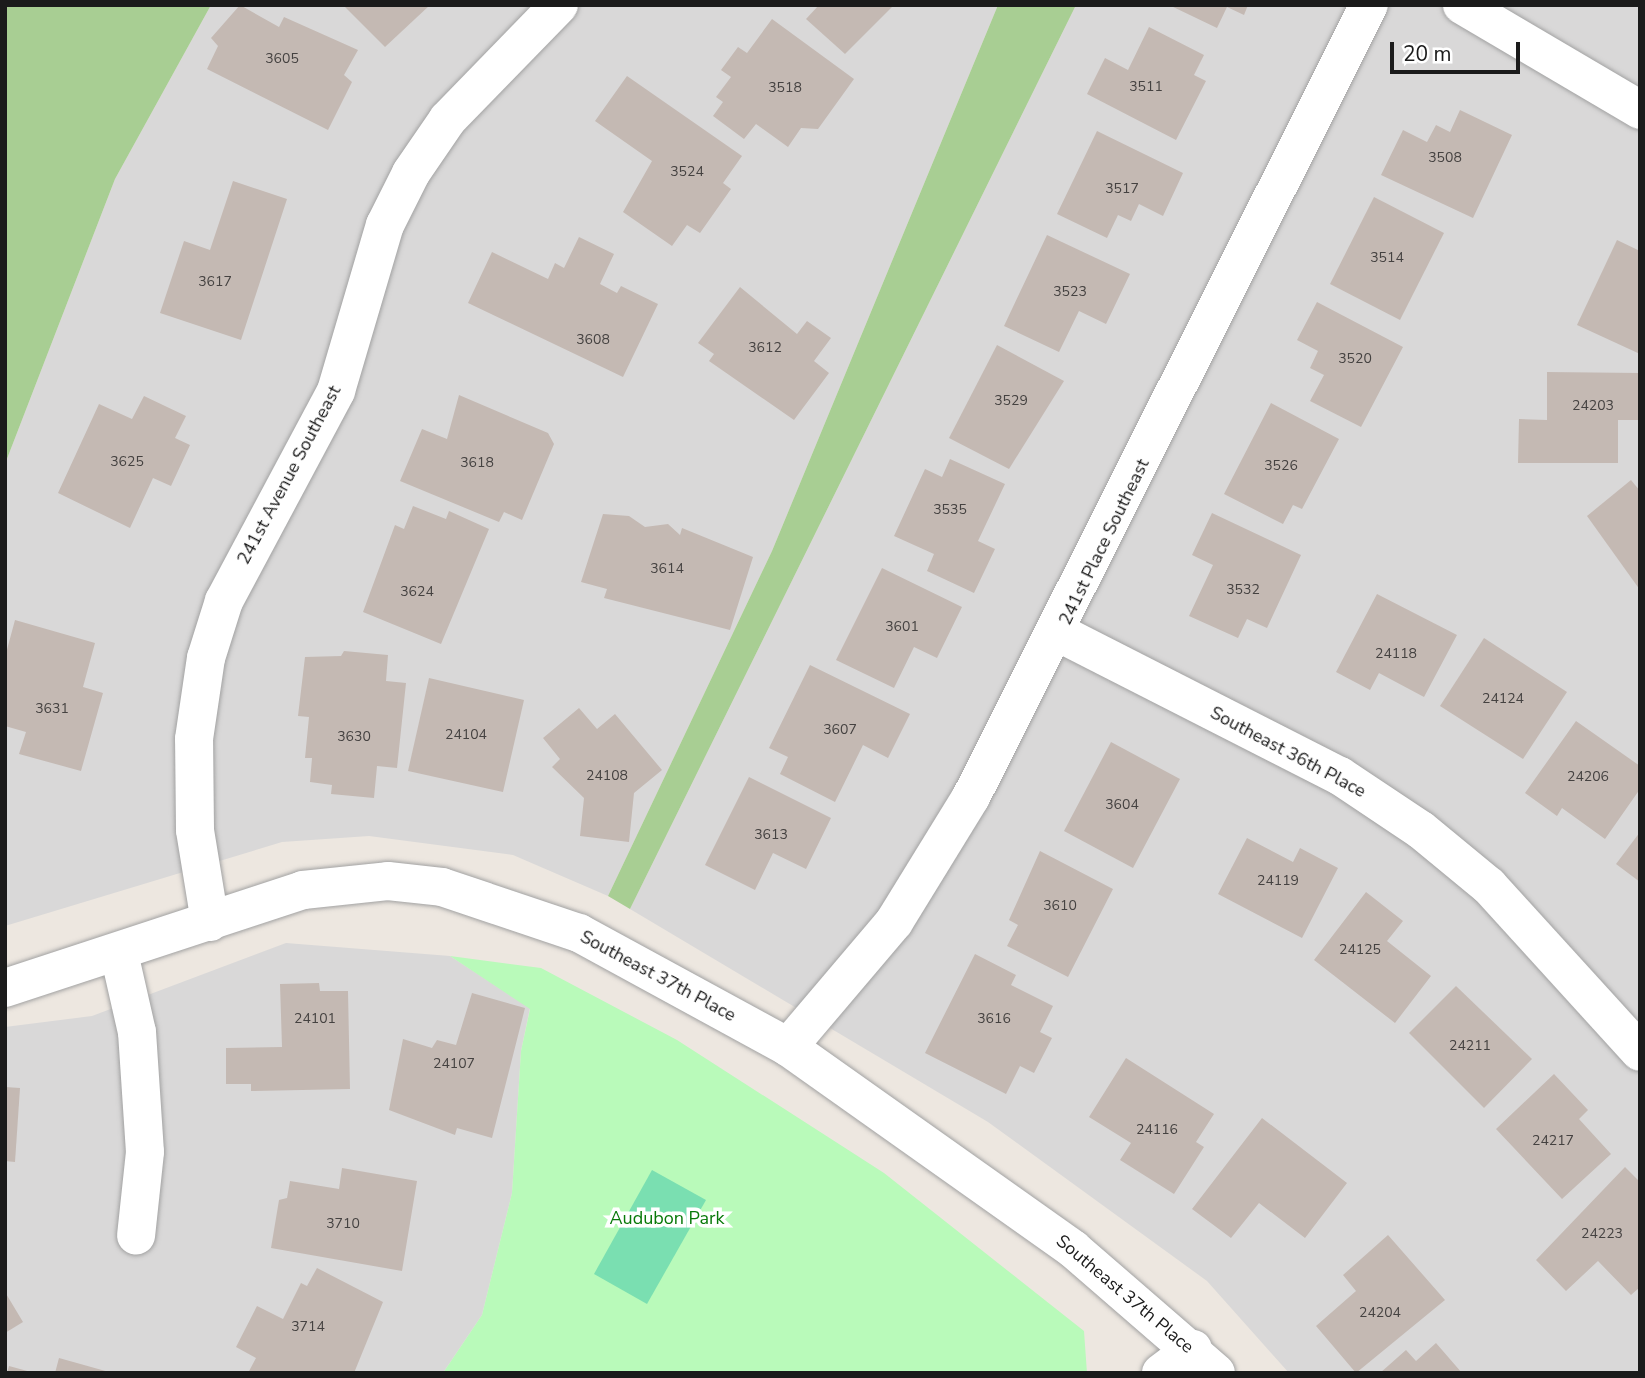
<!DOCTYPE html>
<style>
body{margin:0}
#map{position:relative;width:1645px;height:1378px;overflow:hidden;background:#ede7e0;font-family:"Nunito Sans",sans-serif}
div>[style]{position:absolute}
.residential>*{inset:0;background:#d9d8d8}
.forest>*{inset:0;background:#a8ce93}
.park>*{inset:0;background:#b9faba}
.pitch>*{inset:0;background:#7adfb1}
.building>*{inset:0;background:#c4b9b3}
.roads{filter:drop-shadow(0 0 2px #a2a2a2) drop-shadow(0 0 2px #a2a2a2)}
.street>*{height:38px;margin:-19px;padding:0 19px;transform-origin:19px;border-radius:19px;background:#fff}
span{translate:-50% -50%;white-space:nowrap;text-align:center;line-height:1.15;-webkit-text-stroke:7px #fff;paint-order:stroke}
.number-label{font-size:14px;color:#454241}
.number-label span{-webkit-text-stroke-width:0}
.street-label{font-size:18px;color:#1b1b1b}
.park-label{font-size:18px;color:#087909}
.frame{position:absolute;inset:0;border:7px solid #1b1b1b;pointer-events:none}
.scale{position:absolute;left:1390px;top:42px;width:130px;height:32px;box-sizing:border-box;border:4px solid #1b1b1b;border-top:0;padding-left:9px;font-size:21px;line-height:24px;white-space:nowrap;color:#1b1b1b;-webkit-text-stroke:5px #fff;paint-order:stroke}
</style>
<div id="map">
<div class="residential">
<i style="clip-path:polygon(211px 5px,998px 5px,772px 551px,608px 896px,513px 855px,369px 836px,282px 842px,5px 926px,5px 464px,115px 179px)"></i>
<i style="clip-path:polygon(1076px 5px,1640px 5px,1640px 1373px,1289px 1373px,1207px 1281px,988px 1122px,630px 909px)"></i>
<i style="clip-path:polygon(286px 943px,450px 956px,530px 1008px,521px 1051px,512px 1193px,482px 1315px,443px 1373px,5px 1373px,5px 1027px,92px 1016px)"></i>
</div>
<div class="forest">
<i style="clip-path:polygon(5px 5px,211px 5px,115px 179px,5px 464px)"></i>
<i style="clip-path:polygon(998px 5px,1076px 5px,630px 909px,608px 896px,772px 551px)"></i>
</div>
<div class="park">
<i style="clip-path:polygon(450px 956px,541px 968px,677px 1040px,884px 1173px,1084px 1331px,1087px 1373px,443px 1373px,482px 1315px,512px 1193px,521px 1051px,530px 1009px)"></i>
</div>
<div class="pitch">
<i style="clip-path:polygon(652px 1170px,706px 1200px,647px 1304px,594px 1274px)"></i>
</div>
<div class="building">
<i style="clip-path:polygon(240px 5px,279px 27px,284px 17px,358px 50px,344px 75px,352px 82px,328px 130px,207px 69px,218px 46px,211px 38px)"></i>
<i style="clip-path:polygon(343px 5px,430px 5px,385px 47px)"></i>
<i style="clip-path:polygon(819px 5px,894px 5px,845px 54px,806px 19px)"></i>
<i style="clip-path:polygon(1169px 5px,1248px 5px,1244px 15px,1227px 7px,1217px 28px)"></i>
<i style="clip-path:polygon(772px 19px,854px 79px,818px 129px,801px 128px,788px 147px,756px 124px,744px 139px,713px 116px,723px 102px,716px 97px,731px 77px,721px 70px,738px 47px,747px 53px)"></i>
<i style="clip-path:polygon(1149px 27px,1204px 55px,1194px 75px,1206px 81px,1176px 140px,1087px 94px,1105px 58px,1128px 70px)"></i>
<i style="clip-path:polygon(627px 76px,742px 156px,723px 183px,731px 189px,700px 233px,687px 225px,672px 246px,623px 212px,652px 161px,595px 121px)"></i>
<i style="clip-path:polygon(1460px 110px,1512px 135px,1473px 218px,1381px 175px,1403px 130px,1427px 142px,1436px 125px,1450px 132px)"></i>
<i style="clip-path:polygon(1097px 131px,1183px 173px,1163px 216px,1139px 204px,1131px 221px,1118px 215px,1107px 238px,1057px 214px)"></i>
<i style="clip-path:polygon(233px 181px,287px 199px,241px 340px,160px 313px,184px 241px,210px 250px)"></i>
<i style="clip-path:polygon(1374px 197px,1444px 233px,1400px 320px,1330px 284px)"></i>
<i style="clip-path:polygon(1047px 235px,1130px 274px,1106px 324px,1079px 311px,1059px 352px,1004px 326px)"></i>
<i style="clip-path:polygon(579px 237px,614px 254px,600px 284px,617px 293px,621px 286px,658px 304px,623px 377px,468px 303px,492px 252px,548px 279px,555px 263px,564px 268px)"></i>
<i style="clip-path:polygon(1617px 240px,1640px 251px,1640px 354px,1577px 325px)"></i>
<i style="clip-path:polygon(740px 287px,797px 334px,807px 321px,831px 338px,814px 361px,829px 373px,794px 420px,709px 361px,714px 354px,698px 343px)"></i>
<i style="clip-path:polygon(1317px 302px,1403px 347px,1361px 427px,1310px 401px,1324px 375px,1310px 368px,1318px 351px,1297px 340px)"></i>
<i style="clip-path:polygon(997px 345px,1064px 381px,1009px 469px,949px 438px)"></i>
<i style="clip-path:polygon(1547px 372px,1640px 373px,1640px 420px,1618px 420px,1618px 463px,1518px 463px,1519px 419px,1547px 420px)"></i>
<i style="clip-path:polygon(459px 395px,548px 433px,554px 444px,522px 520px,504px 512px,499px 522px,400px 481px,422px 429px,447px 439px)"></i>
<i style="clip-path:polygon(144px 396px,186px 416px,175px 438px,190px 445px,171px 486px,153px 478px,130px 528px,58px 493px,99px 404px,132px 419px)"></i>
<i style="clip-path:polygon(1271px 403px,1339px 439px,1302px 509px,1293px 505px,1283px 524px,1224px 494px)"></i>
<i style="clip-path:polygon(950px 459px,1005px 484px,978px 541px,995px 549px,974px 593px,927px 571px,934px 554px,894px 536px,925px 469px,942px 477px)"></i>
<i style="clip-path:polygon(1631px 480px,1640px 491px,1640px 590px,1587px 516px)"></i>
<i style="clip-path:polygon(413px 506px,446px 519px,449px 511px,489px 529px,441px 644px,363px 612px,395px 525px,404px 529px)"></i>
<i style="clip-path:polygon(1212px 513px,1301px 555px,1267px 628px,1247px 619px,1238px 638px,1189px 616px,1213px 565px,1192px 555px)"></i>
<i style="clip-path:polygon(603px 514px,629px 516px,645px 527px,668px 524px,680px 535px,682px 528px,753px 557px,730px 630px,604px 598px,607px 589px,581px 582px)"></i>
<i style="clip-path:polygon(882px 568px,962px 607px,937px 658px,914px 647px,894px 688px,836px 660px)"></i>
<i style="clip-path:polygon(1377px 594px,1457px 635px,1424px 697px,1379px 673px,1370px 690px,1336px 672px)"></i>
<i style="clip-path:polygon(15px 620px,95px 643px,83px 687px,103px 693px,81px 771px,19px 754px,26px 732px,5px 726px,5px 657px)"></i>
<i style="clip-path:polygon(1484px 638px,1567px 692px,1523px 759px,1440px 706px)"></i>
<i style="clip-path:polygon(344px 651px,388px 655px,386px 681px,406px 683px,397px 768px,377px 766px,374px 798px,331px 794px,332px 785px,310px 782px,312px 758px,305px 758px,309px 717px,298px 716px,305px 657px,341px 656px)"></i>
<i style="clip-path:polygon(810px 665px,910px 714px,888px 758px,863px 745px,835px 802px,780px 774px,788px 757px,769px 748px)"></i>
<i style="clip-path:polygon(429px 678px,524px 700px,503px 792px,408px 771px)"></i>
<i style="clip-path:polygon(579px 708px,597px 729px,615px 714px,662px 770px,634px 793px,629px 842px,580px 836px,584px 798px,552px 767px,560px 759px,543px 738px)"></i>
<i style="clip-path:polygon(1576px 721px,1640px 766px,1640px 789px,1605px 839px,1562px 808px,1557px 816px,1525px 793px)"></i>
<i style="clip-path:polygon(1111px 742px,1180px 779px,1133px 868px,1064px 831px)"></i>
<i style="clip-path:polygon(749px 777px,831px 818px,806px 869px,773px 853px,755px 890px,705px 865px)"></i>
<i style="clip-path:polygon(1640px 832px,1640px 882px,1616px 864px)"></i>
<i style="clip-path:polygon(1247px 838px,1293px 862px,1300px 848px,1338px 868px,1302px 938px,1218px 894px)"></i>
<i style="clip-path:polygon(1040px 851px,1113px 889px,1068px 977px,1007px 946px,1018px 925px,1009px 920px)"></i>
<i style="clip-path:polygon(1366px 892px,1403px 921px,1387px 941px,1431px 976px,1395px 1023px,1314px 960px)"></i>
<i style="clip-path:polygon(975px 954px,1016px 975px,1011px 985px,1053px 1006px,1040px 1032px,1052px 1038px,1034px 1073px,1020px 1066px,1006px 1094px,925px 1053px)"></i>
<i style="clip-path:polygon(319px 983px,320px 991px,348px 991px,350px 1089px,251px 1091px,251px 1084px,226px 1084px,226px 1048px,282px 1047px,280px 984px)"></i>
<i style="clip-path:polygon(1456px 986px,1532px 1059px,1484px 1108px,1409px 1033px)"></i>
<i style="clip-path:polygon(472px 993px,525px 1008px,492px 1138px,457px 1128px,455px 1135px,389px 1110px,403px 1039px,432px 1048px,437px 1040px,456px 1045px)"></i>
<i style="clip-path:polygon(1126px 1058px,1214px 1114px,1196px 1142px,1204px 1147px,1174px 1194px,1120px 1160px,1131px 1143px,1089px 1117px)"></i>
<i style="clip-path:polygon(1554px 1074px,1588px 1110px,1579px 1119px,1611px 1154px,1562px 1199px,1496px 1129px)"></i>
<i style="clip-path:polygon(5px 1087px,20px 1088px,15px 1162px,5px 1161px)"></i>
<i style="clip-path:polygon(1262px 1118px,1347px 1183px,1305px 1238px,1259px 1203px,1231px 1238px,1192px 1209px)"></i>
<i style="clip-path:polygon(1625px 1167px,1640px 1182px,1640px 1287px,1631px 1295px,1598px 1261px,1566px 1291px,1536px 1260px)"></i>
<i style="clip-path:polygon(342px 1168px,417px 1181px,402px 1271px,271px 1248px,279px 1200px,287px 1198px,290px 1181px,339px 1189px)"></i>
<i style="clip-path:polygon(1388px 1235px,1445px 1300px,1356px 1373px,1316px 1326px,1356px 1291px,1343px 1275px)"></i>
<i style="clip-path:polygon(317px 1268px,383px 1302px,354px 1373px,248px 1373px,256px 1358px,236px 1347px,257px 1306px,283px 1319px,301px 1283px,307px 1286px)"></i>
<i style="clip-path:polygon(5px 1292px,23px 1322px,5px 1333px)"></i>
<i style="clip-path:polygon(1436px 1343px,1462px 1373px,1380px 1373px,1406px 1350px,1416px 1361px)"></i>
<i style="clip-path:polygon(59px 1358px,109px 1372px,109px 1373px,55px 1373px)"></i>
<i style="clip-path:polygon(9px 1366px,31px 1372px,31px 1373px,7px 1373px)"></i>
</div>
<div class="roads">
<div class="street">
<i style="left:1462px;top:5px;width:207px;rotate:30.5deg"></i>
<i style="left:1059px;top:633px;width:315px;rotate:27deg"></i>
<i style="left:1340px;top:776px;width:97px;rotate:33.7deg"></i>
<i style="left:1421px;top:830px;width:88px;rotate:39.5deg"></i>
<i style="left:1489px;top:886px;width:224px;rotate:47.7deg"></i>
<i style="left:210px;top:922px;width:93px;rotate:-99.3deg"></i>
<i style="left:195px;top:830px;width:91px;rotate:-90.6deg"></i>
<i style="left:194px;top:739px;width:82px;rotate:-81.6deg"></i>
<i style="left:206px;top:658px;width:60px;rotate:-72.5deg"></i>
<i style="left:224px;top:601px;width:238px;rotate:-61.9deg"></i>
<i style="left:336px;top:391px;width:173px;rotate:-73.6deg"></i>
<i style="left:385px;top:225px;width:58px;rotate:-63.4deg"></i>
<i style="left:411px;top:173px;width:65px;rotate:-55.6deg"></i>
<i style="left:448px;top:119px;width:159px;rotate:-45.8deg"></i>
<i style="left:119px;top:953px;width:81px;rotate:77.2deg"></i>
<i style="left:137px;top:1032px;width:120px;rotate:86.2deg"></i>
<i style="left:145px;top:1152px;width:84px;rotate:96.1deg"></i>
<i style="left:5px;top:988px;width:314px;rotate:-18.2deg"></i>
<i style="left:303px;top:890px;width:85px;rotate:-6deg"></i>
<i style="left:388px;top:881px;width:54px;rotate:6.3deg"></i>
<i style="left:442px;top:887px;width:145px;rotate:18.6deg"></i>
<i style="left:579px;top:933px;width:238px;rotate:28.6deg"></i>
<i style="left:788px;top:1047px;width:349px;rotate:35.3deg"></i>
<i style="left:1073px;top:1249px;width:189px;rotate:40.9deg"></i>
<i style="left:788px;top:1047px;width:164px;rotate:-49.7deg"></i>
<i style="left:894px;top:922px;width:147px;rotate:-58.4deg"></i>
<i style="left:971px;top:797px;width:886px;rotate:-63.32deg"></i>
<i style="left:1161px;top:1373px;width:40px;rotate:-37deg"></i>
</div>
</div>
<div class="number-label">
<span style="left:282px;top:59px">3605</span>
<span style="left:1146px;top:87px">3511</span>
<span style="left:785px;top:88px">3518</span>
<span style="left:1445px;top:158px">3508</span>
<span style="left:687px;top:172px">3524</span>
<span style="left:1122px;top:189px">3517</span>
<span style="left:1387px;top:258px">3514</span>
<span style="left:215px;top:282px">3617</span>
<span style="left:1070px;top:292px">3523</span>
<span style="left:593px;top:340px">3608</span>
<span style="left:765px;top:348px">3612</span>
<span style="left:1355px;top:359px">3520</span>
<span style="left:1011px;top:401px">3529</span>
<span style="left:1593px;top:406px">24203</span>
<span style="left:127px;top:462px">3625</span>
<span style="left:477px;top:463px">3618</span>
<span style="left:1281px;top:466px">3526</span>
<span style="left:950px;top:510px">3535</span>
<span style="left:667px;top:569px">3614</span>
<span style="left:1243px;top:590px">3532</span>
<span style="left:417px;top:592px">3624</span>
<span style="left:902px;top:627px">3601</span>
<span style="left:1396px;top:654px">24118</span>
<span style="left:1503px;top:699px">24124</span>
<span style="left:52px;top:709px">3631</span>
<span style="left:840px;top:730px">3607</span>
<span style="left:466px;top:735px">24104</span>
<span style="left:354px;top:737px">3630</span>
<span style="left:607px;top:776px">24108</span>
<span style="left:1588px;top:777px">24206</span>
<span style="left:1122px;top:805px">3604</span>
<span style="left:771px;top:835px">3613</span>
<span style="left:1278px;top:881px">24119</span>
<span style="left:1060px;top:906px">3610</span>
<span style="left:1360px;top:950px">24125</span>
<span style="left:315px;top:1019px">24101</span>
<span style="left:994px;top:1019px">3616</span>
<span style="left:1470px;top:1046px">24211</span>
<span style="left:454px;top:1064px">24107</span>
<span style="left:1157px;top:1130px">24116</span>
<span style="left:1553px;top:1141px">24217</span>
<span style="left:343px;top:1224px">3710</span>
<span style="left:1602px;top:1234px">24223</span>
<span style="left:1380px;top:1313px">24204</span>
<span style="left:308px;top:1327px">3714</span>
</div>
<div class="street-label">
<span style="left:289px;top:475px;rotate:-62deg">241st Avenue Southeast</span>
<span style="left:1104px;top:542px;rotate:-64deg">241st Place Southeast</span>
<span style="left:1288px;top:752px;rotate:28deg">Southeast 36th Place</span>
<span style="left:658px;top:976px;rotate:28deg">Southeast 37th Place</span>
<span style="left:1125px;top:1294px;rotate:40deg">Southeast 37th Place</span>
</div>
<div class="park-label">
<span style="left:667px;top:1218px">Audubon Park</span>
</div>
<div class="frame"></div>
<div class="scale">20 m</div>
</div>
